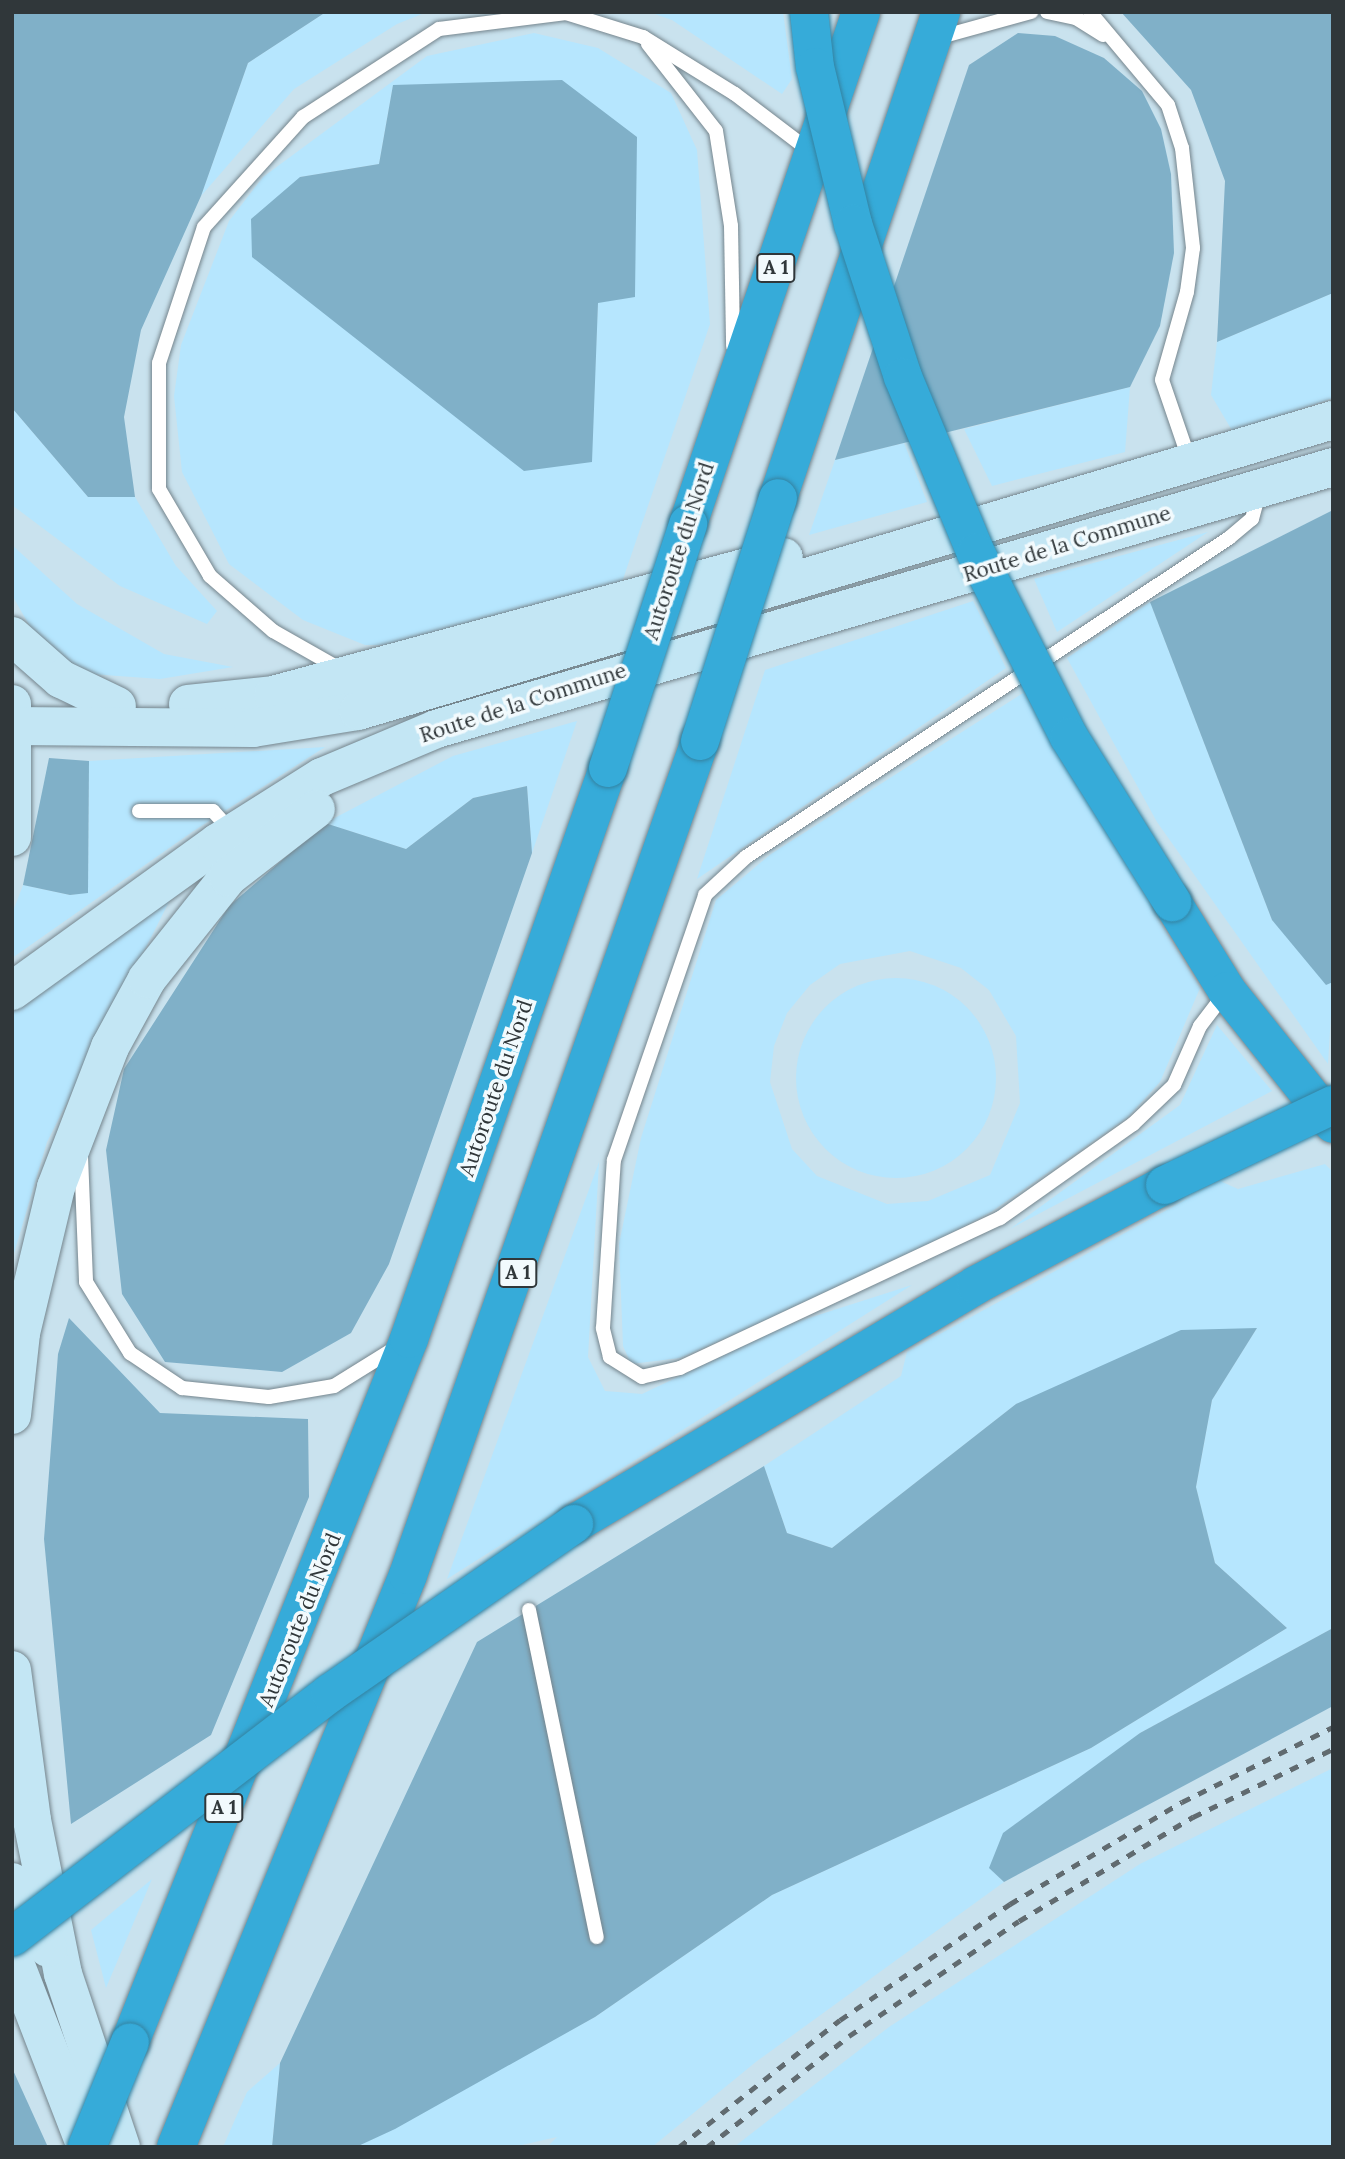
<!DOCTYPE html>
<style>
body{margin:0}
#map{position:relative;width:1345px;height:2159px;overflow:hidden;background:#ddeef7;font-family:Lora,serif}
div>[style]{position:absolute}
.built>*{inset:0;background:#c9e2ee}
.green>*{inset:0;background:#b6e6fe}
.round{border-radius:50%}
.forest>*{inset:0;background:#80b0c8}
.roads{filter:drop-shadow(0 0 2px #75858d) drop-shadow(0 0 2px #75858d)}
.lane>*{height:14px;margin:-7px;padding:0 7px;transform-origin:7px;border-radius:7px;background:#fff}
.secondary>*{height:38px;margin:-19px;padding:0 19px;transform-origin:19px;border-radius:19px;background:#c3e6f4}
.highway>*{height:38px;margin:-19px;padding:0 19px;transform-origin:19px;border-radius:19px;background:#36abd9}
.rail>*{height:5px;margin-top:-2.5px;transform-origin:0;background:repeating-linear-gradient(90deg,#616b70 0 9px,transparent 0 18px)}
.bridges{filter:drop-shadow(0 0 2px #3482a1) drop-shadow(0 0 2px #3482a1)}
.highway-bridge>*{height:38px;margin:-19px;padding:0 19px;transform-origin:19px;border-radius:19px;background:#36abd9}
span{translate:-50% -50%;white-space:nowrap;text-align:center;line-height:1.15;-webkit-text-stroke:7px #f2fafd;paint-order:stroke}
.shield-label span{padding:2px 5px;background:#f2fafd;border:2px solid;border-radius:5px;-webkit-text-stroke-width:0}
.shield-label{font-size:19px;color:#30373a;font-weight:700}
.street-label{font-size:21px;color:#30373a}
.frame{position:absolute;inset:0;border:14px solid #30373a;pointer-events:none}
</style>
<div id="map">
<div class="built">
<i style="clip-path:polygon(12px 12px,1333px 12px,1333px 2147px,12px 2147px)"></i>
</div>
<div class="green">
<i style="clip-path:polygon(326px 12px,427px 12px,397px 24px,294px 89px,201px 196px,248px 63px)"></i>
<i style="clip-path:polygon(649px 12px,783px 12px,792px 79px,782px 94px,672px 20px)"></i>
<i style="clip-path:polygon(evenodd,534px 33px,598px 48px,671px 93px,697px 150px,710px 324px,620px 588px,421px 645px,365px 645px,303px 620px,229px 564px,182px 472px,174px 396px,181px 345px,229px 221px,263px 177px,427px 56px,534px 33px,393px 85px,635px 296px,598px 302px,591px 462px,300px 177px,379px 164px,393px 85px)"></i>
<i style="clip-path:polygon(1333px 293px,1333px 398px,1233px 432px,1211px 395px,1217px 342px)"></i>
<i style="clip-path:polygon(1130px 387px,1125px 452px,992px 486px,964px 429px)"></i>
<i style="clip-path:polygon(12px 408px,88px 497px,135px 497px,176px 566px,217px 611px,207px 624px,120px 586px,12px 505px)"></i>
<i style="clip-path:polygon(904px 443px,927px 502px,809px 535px,835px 460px)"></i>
<i style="clip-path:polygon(1208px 532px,1057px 632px,1034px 579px)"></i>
<i style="clip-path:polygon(12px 545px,77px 604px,164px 654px,233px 667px,160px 679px,77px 673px,37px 639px,12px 595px)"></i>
<i style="clip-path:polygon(973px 601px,1006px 668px,697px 879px,765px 670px)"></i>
<i style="clip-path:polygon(1150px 602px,1272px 920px,1333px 982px,1328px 1064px,1157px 822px,1067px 658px)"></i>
<i style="clip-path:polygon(evenodd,1023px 693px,1200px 988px,1160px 1082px,1128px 1117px,991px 1212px,888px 1267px,680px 1358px,631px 1364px,623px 1346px,619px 1244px,641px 1138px,716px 900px,771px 854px,1023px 693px,910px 951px,961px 968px,989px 990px,1016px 1036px,1020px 1103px,990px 1175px,928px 1201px,887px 1204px,817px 1176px,792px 1149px,770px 1082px,774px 1046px,787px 1013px,810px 985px,840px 964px,910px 951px)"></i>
<i style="clip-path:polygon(577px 721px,532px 853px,527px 786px,473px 798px,406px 849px,325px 823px,453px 756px)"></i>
<i style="clip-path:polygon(325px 747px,192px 832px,12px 958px,12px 914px,23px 885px,70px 895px,88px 892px,89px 761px)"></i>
<i style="clip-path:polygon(172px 896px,47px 1142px,12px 1260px,12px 1009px)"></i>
<i class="round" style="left:796px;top:978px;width:200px;height:200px"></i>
<i style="clip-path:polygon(1217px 1025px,1272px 1091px,1010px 1229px,1180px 1105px)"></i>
<i style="clip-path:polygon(599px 1162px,588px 1357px,605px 1391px,642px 1394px,787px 1325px,912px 1285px,447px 1579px)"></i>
<i style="clip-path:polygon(1325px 1164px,1333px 1172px,1333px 1628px,1140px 1733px,990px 1868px,1004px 1882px,757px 2061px,652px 2147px,547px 2147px,557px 2137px,513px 2147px,356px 2147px,595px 2017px,772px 1895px,1091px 1748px,1287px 1628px,1215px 1563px,1196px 1487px,1212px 1400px,1257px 1328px,1016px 1404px,832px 1548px,787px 1533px,764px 1466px,901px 1376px,907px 1352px,1220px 1181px,1238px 1189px)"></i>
<i style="clip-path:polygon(1333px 1768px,1333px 2147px,734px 2147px,889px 2027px,1140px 1864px)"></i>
<i style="clip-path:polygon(152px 1879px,106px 1988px,91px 1930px)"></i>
<i style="clip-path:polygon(280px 2063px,272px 2147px,223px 2147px,247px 2092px)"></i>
</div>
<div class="forest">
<i style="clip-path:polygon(12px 12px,326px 12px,248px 63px,201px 196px,141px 330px,124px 417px,135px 497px,88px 497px,12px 408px)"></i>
<i style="clip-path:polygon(1121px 12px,1333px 12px,1333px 293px,1217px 342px,1225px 181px,1191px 90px)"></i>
<i style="clip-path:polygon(1018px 33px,1055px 36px,1104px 58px,1142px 91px,1161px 129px,1171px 174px,1174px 253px,1160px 326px,1130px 387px,835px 460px,969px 65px)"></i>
<i style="clip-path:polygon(562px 80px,637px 137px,635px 297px,598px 303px,592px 462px,524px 471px,252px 257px,251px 219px,300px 177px,379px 164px,393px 85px)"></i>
<i style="clip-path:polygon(1333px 510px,1333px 982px,1326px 985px,1272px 920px,1150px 602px)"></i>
<i style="clip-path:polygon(49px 758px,89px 761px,88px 893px,70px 895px,23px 885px)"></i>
<i style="clip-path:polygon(527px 786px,532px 853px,389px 1264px,351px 1333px,282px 1372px,165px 1362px,122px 1294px,106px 1150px,124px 1069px,229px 906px,325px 823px,406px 849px,473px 798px)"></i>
<i style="clip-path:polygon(69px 1318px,160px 1413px,308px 1419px,309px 1497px,211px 1735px,71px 1824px,44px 1539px,58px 1354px)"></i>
<i style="clip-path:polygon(1257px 1328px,1212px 1400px,1196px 1487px,1215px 1563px,1287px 1628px,1091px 1748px,772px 1895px,595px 2017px,395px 2129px,356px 2147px,272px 2147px,280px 2063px,477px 1642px,764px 1466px,787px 1533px,832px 1548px,1016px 1404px,1181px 1330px)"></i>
<i style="clip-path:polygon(1333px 1628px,1333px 1706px,1004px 1882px,989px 1868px,1003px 1833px,1140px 1733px)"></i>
<i style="clip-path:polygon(12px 2068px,47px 2145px,46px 2147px,12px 2147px)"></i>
</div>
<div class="roads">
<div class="lane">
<i style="left:1047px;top:12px;width:30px;rotate:12deg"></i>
<i style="left:1076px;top:18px;width:32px;rotate:32deg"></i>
<i style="left:1090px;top:12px;width:121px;rotate:50deg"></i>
<i style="left:1168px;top:105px;width:45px;rotate:72deg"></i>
<i style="left:1182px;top:148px;width:101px;rotate:83.7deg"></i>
<i style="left:1193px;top:248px;width:44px;rotate:97.8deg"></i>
<i style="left:1187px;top:292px;width:91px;rotate:105.9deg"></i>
<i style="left:1162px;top:380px;width:83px;rotate:71.1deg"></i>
<i style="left:937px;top:38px;width:98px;rotate:-15.5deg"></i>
<i style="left:648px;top:44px;width:110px;rotate:52deg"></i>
<i style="left:716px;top:131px;width:96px;rotate:81deg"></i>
<i style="left:731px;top:226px;width:120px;rotate:89deg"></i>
<i style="left:340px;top:669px;width:77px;rotate:-150.4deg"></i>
<i style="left:273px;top:631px;width:84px;rotate:-138.9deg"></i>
<i style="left:210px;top:576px;width:101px;rotate:-120.4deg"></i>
<i style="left:159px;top:489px;width:126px;rotate:-90deg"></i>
<i style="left:159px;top:363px;width:143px;rotate:-71.7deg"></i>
<i style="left:204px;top:227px;width:148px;rotate:-48deg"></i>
<i style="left:303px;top:117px;width:162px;rotate:-32.9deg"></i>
<i style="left:439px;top:29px;width:128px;rotate:-7.2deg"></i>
<i style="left:566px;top:13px;width:81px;rotate:17.3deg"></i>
<i style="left:643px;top:37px;width:108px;rotate:31.8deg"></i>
<i style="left:735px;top:94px;width:96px;rotate:37.3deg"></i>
<i style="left:139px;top:811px;width:74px"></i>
<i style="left:213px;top:811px;width:27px;rotate:48deg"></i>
<i style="left:1226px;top:992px;width:43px;rotate:127.4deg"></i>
<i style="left:1200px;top:1026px;width:64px;rotate:113.8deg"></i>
<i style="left:1174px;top:1085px;width:57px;rotate:136.4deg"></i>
<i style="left:1133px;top:1124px;width:163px;rotate:144.7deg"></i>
<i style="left:1000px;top:1218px;width:353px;rotate:154.9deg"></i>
<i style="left:680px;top:1368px;width:39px;rotate:167deg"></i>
<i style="left:642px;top:1377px;width:38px;rotate:-148deg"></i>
<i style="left:610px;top:1357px;width:30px;rotate:-104deg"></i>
<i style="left:603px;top:1328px;width:168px;rotate:-86.3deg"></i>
<i style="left:614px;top:1160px;width:280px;rotate:-71deg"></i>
<i style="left:705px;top:895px;width:56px;rotate:-42.8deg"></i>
<i style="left:746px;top:857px;width:579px;rotate:-33.44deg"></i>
<i style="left:1229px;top:538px;width:30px;rotate:-40deg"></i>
<i style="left:1252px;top:519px;width:27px;rotate:-75deg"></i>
<i style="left:81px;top:1156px;width:126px;rotate:87.7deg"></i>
<i style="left:86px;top:1282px;width:84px;rotate:58.2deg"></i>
<i style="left:130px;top:1353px;width:63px;rotate:33.9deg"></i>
<i style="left:182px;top:1388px;width:87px;rotate:5.9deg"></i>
<i style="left:269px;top:1397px;width:66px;rotate:-9.6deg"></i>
<i style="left:334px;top:1386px;width:72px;rotate:-31.9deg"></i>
<i style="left:529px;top:1610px;width:334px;rotate:78.3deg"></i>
</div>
<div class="secondary">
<i style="left:12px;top:636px;width:65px;rotate:41.3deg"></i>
<i style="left:61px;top:679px;width:62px;rotate:25.7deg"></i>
<i style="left:12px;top:704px;width:133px;rotate:90deg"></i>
<i style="left:188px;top:704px;width:85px;rotate:-6deg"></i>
<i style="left:273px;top:695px;width:529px;rotate:-15.11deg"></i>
<i style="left:12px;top:726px;width:241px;rotate:0.5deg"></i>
<i style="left:253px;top:728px;width:106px;rotate:-9.2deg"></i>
<i style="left:358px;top:711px;width:1017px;rotate:-16.62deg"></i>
<i style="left:12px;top:991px;width:253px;rotate:-35.8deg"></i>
<i style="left:217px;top:843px;width:124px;rotate:-32.2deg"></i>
<i style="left:322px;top:777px;width:124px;rotate:-22.8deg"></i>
<i style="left:436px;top:729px;width:934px;rotate:-16.28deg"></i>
<i style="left:12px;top:1415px;width:82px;rotate:-83.7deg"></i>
<i style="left:21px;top:1333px;width:150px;rotate:-76.5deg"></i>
<i style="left:56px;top:1187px;width:150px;rotate:-68.9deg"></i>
<i style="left:110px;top:1047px;width:77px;rotate:-61.4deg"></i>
<i style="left:147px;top:979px;width:130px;rotate:-51.5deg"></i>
<i style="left:228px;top:877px;width:111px;rotate:-37.7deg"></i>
<i style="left:12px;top:1670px;width:151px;rotate:82.4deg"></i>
<i style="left:32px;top:1820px;width:157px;rotate:78.6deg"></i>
<i style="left:63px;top:1974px;width:182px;rotate:71.5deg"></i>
<i style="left:12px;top:1882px;width:75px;rotate:61.4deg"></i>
<i style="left:12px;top:1955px;width:206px;rotate:68.9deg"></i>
</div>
<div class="highway">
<i style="left:778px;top:498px;width:513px;rotate:-71.46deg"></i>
<i style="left:688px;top:524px;width:540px;rotate:-71.33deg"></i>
<i style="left:1172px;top:902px;width:105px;rotate:58.3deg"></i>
<i style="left:1227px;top:991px;width:170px;rotate:51.4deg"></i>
<i style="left:574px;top:1524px;width:468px;rotate:-30.7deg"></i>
<i style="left:976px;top:1285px;width:214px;rotate:-27.9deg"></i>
<i style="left:130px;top:2042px;width:756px;rotate:-68.35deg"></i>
<i style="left:409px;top:1339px;width:605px;rotate:-70.79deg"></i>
<i style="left:176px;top:2147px;width:617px;rotate:-67.92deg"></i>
<i style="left:408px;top:1575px;width:884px;rotate:-70.7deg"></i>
</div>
</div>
<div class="rail">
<i style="left:679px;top:2147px;width:205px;rotate:-38.3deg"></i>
<i style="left:840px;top:2020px;width:206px;rotate:-34.3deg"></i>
<i style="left:1010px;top:1904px;width:200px;rotate:-30.7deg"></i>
<i style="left:1182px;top:1802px;width:169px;rotate:-26.4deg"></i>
<i style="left:707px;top:2147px;width:180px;rotate:-38deg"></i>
<i style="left:849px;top:2036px;width:205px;rotate:-34.1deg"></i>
<i style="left:1019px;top:1921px;width:203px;rotate:-30.9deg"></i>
<i style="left:1193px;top:1817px;width:156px;rotate:-25.9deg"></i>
</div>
<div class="bridges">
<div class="highway-bridge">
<i style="left:809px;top:12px;width:55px;rotate:83.8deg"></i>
<i style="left:815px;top:67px;width:162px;rotate:76.4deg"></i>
<i style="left:853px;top:224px;width:161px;rotate:71.9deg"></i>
<i style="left:903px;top:377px;width:191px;rotate:67.5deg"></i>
<i style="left:976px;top:553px;width:206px;rotate:63.2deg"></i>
<i style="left:1069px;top:737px;width:195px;rotate:58deg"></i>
<i style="left:700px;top:741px;width:255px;rotate:-72.2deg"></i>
<i style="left:608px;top:768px;width:257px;rotate:-71.8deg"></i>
<i style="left:1165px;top:1185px;width:186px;rotate:-25.5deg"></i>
<i style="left:12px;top:1937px;width:401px;rotate:-37.5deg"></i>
<i style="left:330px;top:1693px;width:297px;rotate:-34.7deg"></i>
<i style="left:87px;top:2147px;width:113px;rotate:-67.7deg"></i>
</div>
</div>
<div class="shield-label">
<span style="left:776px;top:268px">A 1</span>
<span style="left:518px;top:1273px">A 1</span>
<span style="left:224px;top:1808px">A 1</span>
</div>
<div class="street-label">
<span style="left:1067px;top:544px;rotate:-17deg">Route de la Commune</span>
<span style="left:679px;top:551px;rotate:-72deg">Autoroute du Nord</span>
<span style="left:523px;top:703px;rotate:-18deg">Route de la Commune</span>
<span style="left:496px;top:1088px;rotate:-71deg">Autoroute du Nord</span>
<span style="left:300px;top:1620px;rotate:-68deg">Autoroute du Nord</span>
</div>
<div class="frame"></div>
</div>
